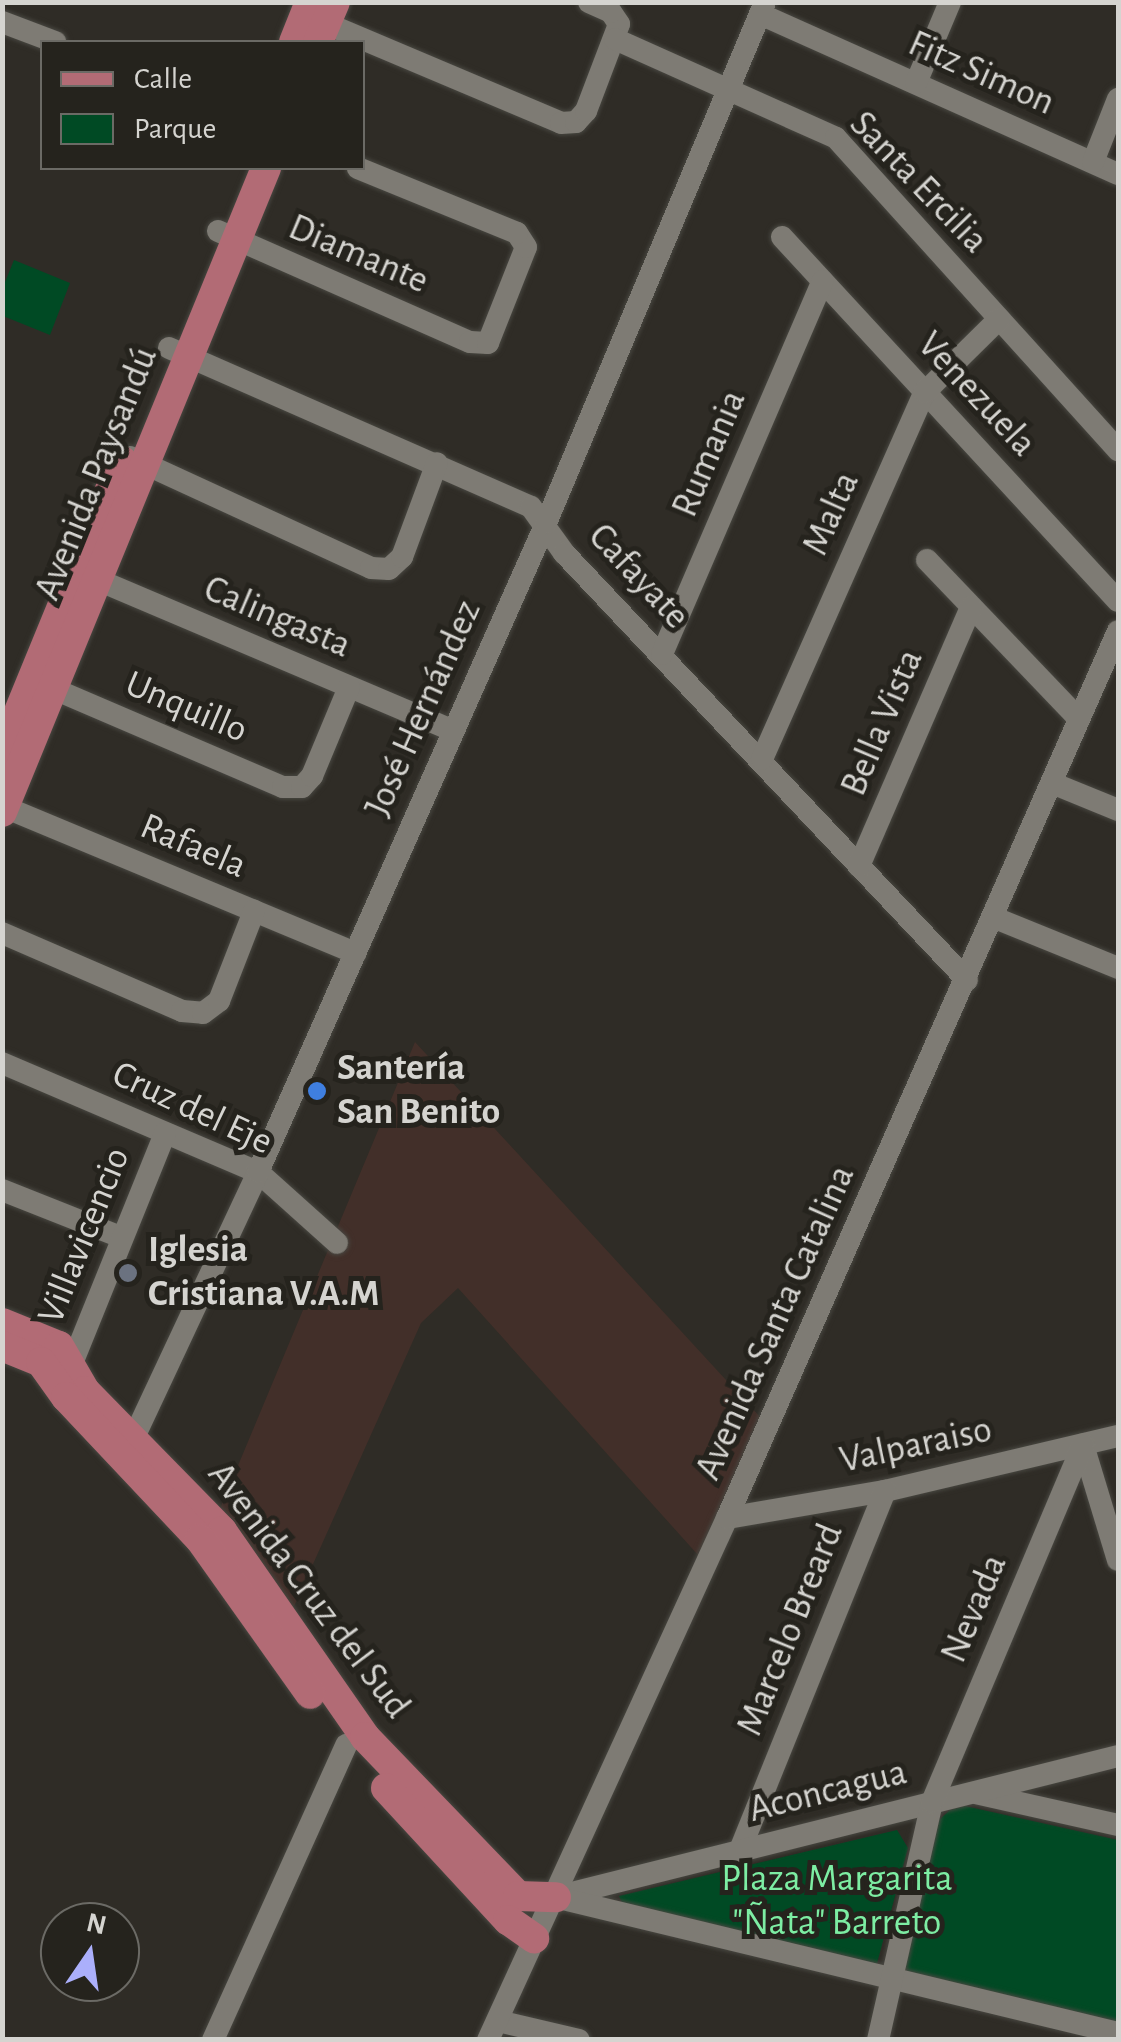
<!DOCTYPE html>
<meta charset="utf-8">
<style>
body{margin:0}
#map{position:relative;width:1121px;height:2042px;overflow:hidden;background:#2f2c26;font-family:"Alegreya Sans",sans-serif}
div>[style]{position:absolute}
.industrial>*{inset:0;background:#422f29}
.green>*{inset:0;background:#004a24}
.roads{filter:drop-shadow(0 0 2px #484741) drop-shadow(0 0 2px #484741)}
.minor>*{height:22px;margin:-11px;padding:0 11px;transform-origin:11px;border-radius:11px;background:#7e7b74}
.major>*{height:30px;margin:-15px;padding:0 15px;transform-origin:15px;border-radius:15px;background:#b26b75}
.dots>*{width:28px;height:28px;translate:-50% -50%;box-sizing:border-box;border:5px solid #25231d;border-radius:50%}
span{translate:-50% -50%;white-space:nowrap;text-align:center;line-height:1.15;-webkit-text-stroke:10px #25231d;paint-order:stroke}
.street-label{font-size:38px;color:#d5d4d0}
.poi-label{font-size:38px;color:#d5d4d0;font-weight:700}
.left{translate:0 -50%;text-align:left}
.park-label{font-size:38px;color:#7deda3}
.frame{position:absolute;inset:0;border:5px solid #d5d4d0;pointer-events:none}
.legend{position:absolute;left:40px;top:40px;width:325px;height:130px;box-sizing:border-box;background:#25231d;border:2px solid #6b6a65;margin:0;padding:12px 18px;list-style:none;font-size:30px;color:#d5d4d0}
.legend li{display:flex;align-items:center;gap:20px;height:50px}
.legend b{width:50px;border:2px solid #6b6a65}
.north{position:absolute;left:40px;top:1902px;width:100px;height:100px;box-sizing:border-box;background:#25231d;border:2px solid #6b6a65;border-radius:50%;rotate:13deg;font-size:28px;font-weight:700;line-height:40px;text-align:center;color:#d5d4d0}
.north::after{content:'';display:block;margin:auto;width:35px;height:45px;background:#abaffb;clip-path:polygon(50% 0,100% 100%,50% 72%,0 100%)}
</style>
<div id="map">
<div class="industrial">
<i style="clip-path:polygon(415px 1042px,761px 1418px,698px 1555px,458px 1288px,421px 1323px,292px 1611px,219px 1511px)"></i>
</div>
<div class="green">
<i style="clip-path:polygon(14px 260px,70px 283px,50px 335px,3px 316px,3px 287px)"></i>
<i style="clip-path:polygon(965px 1806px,1118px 1840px,1118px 2027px,911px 1980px,903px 1968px,939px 1820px,950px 1810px)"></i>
<i style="clip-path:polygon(897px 1830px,908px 1848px,876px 1967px,625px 1909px,619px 1896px)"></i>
</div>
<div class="roads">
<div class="minor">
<i style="left:760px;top:14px;width:392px;rotate:24.1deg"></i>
<i style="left:313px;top:18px;width:269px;rotate:22.9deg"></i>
<i style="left:561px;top:123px;width:15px;rotate:-4deg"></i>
<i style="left:576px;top:122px;width:15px;rotate:-48deg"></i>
<i style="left:586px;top:111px;width:93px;rotate:-69.2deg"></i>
<i style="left:619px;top:24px;width:14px;rotate:-124deg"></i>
<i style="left:611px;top:12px;width:24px;rotate:-156deg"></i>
<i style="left:2px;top:22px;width:57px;rotate:20.7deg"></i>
<i style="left:615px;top:39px;width:242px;rotate:24.1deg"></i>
<i style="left:836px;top:138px;width:421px;rotate:47.9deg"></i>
<i style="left:916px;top:83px;width:88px;rotate:-67.2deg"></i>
<i style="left:1093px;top:162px;width:68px;rotate:-68.4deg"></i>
<i style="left:218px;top:231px;width:275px;rotate:23.8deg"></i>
<i style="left:470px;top:342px;width:18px;rotate:3deg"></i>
<i style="left:488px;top:343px;width:103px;rotate:-68.4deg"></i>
<i style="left:526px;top:247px;width:17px;rotate:-123deg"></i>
<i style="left:517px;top:233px;width:172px;rotate:-157.8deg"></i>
<i style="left:782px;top:237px;width:495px;rotate:47.3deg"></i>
<i style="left:169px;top:348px;width:395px;rotate:23.7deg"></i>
<i style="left:531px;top:507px;width:57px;rotate:54.3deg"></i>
<i style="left:564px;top:553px;width:587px;rotate:46.66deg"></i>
<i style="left:130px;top:457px;width:265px;rotate:24.7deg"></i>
<i style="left:371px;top:568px;width:18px;rotate:3deg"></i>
<i style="left:389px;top:569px;width:18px;rotate:-43deg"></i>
<i style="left:402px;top:557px;width:100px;rotate:-69.6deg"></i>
<i style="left:927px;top:560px;width:220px;rotate:46.3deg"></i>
<i style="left:84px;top:574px;width:399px;rotate:23deg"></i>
<i style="left:662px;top:654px;width:406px;rotate:-66.7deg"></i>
<i style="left:40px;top:683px;width:264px;rotate:23.2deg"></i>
<i style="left:283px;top:787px;width:19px"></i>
<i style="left:302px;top:787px;width:15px;rotate:-48deg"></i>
<i style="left:312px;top:776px;width:96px;rotate:-67.4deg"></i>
<i style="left:762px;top:759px;width:402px;rotate:-66.1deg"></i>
<i style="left:925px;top:392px;width:104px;rotate:-44.6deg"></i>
<i style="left:1052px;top:783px;width:71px;rotate:22.2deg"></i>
<i style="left:2px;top:806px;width:383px;rotate:22.6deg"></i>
<i style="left:859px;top:866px;width:282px;rotate:-66.6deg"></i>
<i style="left:995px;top:918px;width:133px;rotate:22.1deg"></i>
<i style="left:2px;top:933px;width:196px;rotate:23.4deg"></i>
<i style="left:182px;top:1011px;width:21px;rotate:5deg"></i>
<i style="left:203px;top:1013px;width:20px;rotate:-37deg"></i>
<i style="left:219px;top:1001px;width:97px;rotate:-68.7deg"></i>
<i style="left:2px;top:1063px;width:278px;rotate:23.1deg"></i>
<i style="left:258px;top:1172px;width:106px;rotate:41.9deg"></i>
<i style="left:2px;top:1190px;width:128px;rotate:21.6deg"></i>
<i style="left:71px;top:1366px;width:251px;rotate:-68deg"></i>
<i style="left:1083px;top:1445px;width:120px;rotate:73.1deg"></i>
<i style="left:128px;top:1450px;width:307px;rotate:-64.9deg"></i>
<i style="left:258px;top:1172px;width:710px;rotate:-66.07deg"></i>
<i style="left:546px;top:523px;width:565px;rotate:-67.2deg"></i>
<i style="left:727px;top:1518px;width:160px;rotate:-9.7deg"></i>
<i style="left:885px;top:1491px;width:239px;rotate:-13.3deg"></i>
<i style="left:975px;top:1793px;width:147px;rotate:12.6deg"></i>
<i style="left:740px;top:1850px;width:387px;rotate:-68deg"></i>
<i style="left:556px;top:1897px;width:579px;rotate:-14.08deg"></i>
<i style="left:559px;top:1898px;width:575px;rotate:13.58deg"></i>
<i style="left:498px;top:2021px;width:83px;rotate:13.2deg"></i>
<i style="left:213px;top:2040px;width:324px;rotate:-65.7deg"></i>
<i style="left:488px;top:2040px;width:574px;rotate:-65.4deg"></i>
<i style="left:727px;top:1518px;width:969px;rotate:-66.21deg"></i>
<i style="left:878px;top:2040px;width:244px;rotate:-77.2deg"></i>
<i style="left:932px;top:1802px;width:388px;rotate:-67.1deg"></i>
</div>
<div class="major">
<i style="left:294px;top:42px;width:43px;rotate:-68.2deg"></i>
<i style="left:318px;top:42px;width:43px;rotate:-67deg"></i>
<i style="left:2px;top:753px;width:316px;rotate:-67.7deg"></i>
<i style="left:2px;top:812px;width:696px;rotate:-67.71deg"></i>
<i style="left:2px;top:1323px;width:61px;rotate:22deg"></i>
<i style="left:59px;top:1346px;width:52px;rotate:60deg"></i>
<i style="left:85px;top:1391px;width:196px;rotate:45.6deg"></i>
<i style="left:222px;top:1531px;width:251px;rotate:55.2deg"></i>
<i style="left:365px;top:1737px;width:221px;rotate:46.1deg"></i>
<i style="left:518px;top:1896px;width:38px;rotate:2deg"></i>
<i style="left:2px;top:1346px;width:42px;rotate:22.3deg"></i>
<i style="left:41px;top:1362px;width:43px;rotate:54.5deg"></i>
<i style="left:66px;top:1397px;width:195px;rotate:46.7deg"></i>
<i style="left:200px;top:1539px;width:190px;rotate:54.6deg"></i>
<i style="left:386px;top:1788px;width:180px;rotate:47.3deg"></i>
<i style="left:508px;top:1920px;width:32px;rotate:35deg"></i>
</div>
</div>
<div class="dots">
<i style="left:317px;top:1091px;background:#3f7fe0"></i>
<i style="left:128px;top:1273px;background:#6b7280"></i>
</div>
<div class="street-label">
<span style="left:981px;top:74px;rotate:24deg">Fitz Simon</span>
<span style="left:918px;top:183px;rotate:46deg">Santa Ercilia</span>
<span style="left:358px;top:255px;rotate:23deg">Diamante</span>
<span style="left:976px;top:395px;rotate:47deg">Venezuela</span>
<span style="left:710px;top:454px;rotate:-67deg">Rumania</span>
<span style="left:97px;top:474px;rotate:-68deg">Avenida Paysandú</span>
<span style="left:832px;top:514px;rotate:-66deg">Malta</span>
<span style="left:638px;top:577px;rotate:47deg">Cafayate</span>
<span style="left:277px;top:618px;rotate:23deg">Calingasta</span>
<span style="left:186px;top:708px;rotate:23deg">Unquillo</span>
<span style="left:424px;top:709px;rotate:-66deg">José Hernández</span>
<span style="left:883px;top:723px;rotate:-67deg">Bella Vista</span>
<span style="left:193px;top:847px;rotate:23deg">Rafaela</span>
<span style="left:192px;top:1109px;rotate:25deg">Cruz del Eje</span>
<span style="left:85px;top:1236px;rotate:-68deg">Villavicencio</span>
<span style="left:776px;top:1323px;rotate:-66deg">Avenida Santa Catalina</span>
<span style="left:916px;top:1446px;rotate:-12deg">Valparaiso</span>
<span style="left:308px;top:1591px;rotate:53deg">Avenida Cruz del Sud</span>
<span style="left:975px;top:1609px;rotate:-67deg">Nevada</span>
<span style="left:791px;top:1630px;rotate:-68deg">Marcelo Breard</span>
<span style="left:828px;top:1792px;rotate:-14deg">Aconcagua</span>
</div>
<div class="poi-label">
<span class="left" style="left:337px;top:1091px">Santería<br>San Benito</span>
<span class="left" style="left:148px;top:1273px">Iglesia<br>Cristiana V.A.M</span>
</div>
<div class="park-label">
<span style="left:837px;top:1902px">Plaza Margarita<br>"Ñata" Barreto</span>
</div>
<div class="frame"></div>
<ul class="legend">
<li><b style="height:12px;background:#b26b75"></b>Calle</li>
<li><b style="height:28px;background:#004a24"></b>Parque</li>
</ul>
<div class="north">N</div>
</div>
